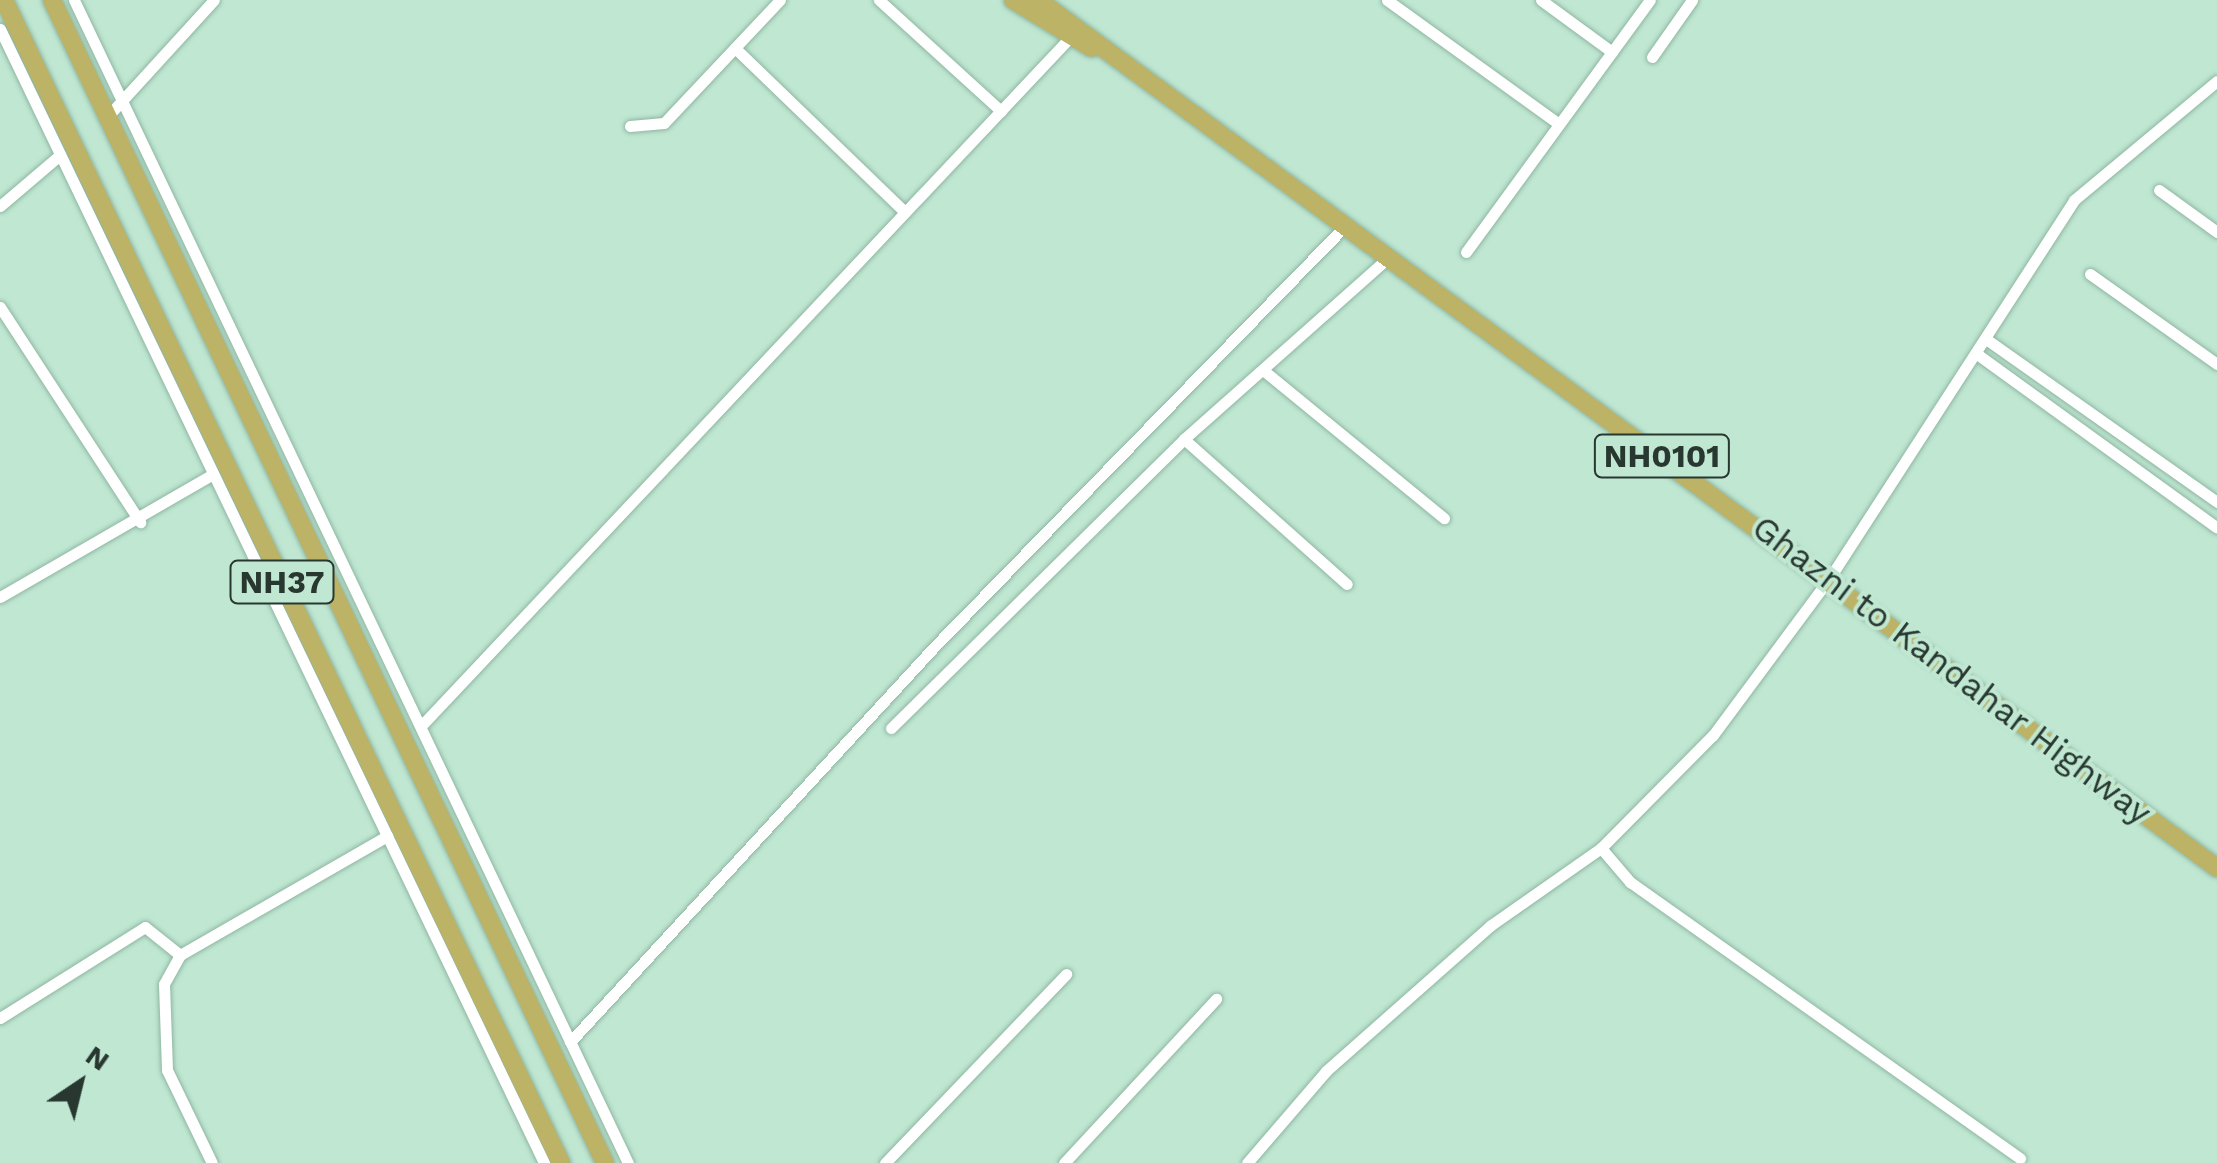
<!DOCTYPE html>
<style>
body{margin:0}
#map{position:relative;width:2217px;height:1163px;overflow:hidden;background:#bfe7d2;font-family:"Work Sans",sans-serif}
div>[style]{position:absolute}
.roads{filter:drop-shadow(0 0 2px #8fb6a2) drop-shadow(0 0 2px #8fb6a2)}
.minor>*{height:11px;margin:-5.5px;padding:0 5.5px;transform-origin:5.5px;border-radius:5.5px;background:#fff}
.highway>*{height:18px;margin:-9px;padding:0 9px;transform-origin:9px;border-radius:9px;background:#bcb367}
span{translate:-50% -50%;white-space:nowrap;text-align:center;line-height:1.15;-webkit-text-stroke:8px #bfe7d2;paint-order:stroke}
.shield-label span{padding:2px 8px;background:#bfe7d2;border:2px solid;border-radius:8px;-webkit-text-stroke-width:0}
.shield-label{font-size:32px;color:#283830;font-weight:700}
.street-label{font-size:35px;color:#283830}
.north{position:absolute;left:30px;top:1033px;width:100px;height:100px;-webkit-text-stroke:8px #bfe7d2;paint-order:stroke;rotate:35deg;font-size:28px;font-weight:700;line-height:40px;text-align:center;color:#283830}
.north::after{content:'';display:block;margin:auto;width:35px;height:45px;background:#283830;clip-path:polygon(50% 0,100% 100%,50% 72%,0 100%)}
</style>
<div id="map">
<div class="roads">
<div class="minor">
<i style="left:74px;top:0;width:1288px;rotate:64.53deg"></i>
<i style="left:879px;top:0;width:165px;rotate:42.3deg"></i>
<i style="left:1387px;top:0;width:212px;rotate:35.8deg"></i>
<i style="left:1541px;top:0;width:88px;rotate:36.2deg"></i>
<i style="left:0;top:29px;width:1258px;rotate:64.37deg"></i>
<i style="left:735px;top:48px;width:236px;rotate:44deg"></i>
<i style="left:1652px;top:57px;width:70px;rotate:-54.9deg"></i>
<i style="left:108px;top:116px;width:157px;rotate:-47.6deg"></i>
<i style="left:630px;top:126px;width:34px;rotate:-5deg"></i>
<i style="left:664px;top:123px;width:169px;rotate:-46.7deg"></i>
<i style="left:2159px;top:190px;width:72px;rotate:35.9deg"></i>
<i style="left:0;top:206px;width:79px;rotate:-40.4deg"></i>
<i style="left:1466px;top:252px;width:312px;rotate:-53.9deg"></i>
<i style="left:2090px;top:274px;width:156px;rotate:35.3deg"></i>
<i style="left:0;top:307px;width:257px;rotate:56.9deg"></i>
<i style="left:1986px;top:339px;width:283px;rotate:35.2deg"></i>
<i style="left:1977px;top:354px;width:296px;rotate:35.9deg"></i>
<i style="left:1263px;top:370px;width:234px;rotate:39.3deg"></i>
<i style="left:1184px;top:439px;width:218px;rotate:41.7deg"></i>
<i style="left:0;top:597px;width:246px;rotate:-30deg"></i>
<i style="left:421px;top:726px;width:954px;rotate:-46.7deg"></i>
<i style="left:891px;top:728px;width:412px;rotate:-44.6deg"></i>
<i style="left:1184px;top:439px;width:274px;rotate:-41.6deg"></i>
<i style="left:1601px;top:848px;width:45px;rotate:49.5deg"></i>
<i style="left:1630px;top:882px;width:478px;rotate:35.3deg"></i>
<i style="left:180px;top:955px;width:33px;rotate:119deg"></i>
<i style="left:164px;top:984px;width:86px;rotate:88deg"></i>
<i style="left:167px;top:1070px;width:103px;rotate:64.2deg"></i>
<i style="left:0;top:1018px;width:171px;rotate:-32.1deg"></i>
<i style="left:145px;top:927px;width:45px;rotate:38.7deg"></i>
<i style="left:180px;top:955px;width:239px;rotate:-29.9deg"></i>
<i style="left:570px;top:1042px;width:539px;rotate:-47.33deg"></i>
<i style="left:935px;top:646px;width:588px;rotate:-45.69deg"></i>
<i style="left:885px;top:1163px;width:262px;rotate:-46.2deg"></i>
<i style="left:1064px;top:1163px;width:224px;rotate:-47.2deg"></i>
<i style="left:1247px;top:1163px;width:121px;rotate:-49.3deg"></i>
<i style="left:1326px;top:1071px;width:220px;rotate:-41.5deg"></i>
<i style="left:1491px;top:925px;width:134px;rotate:-35deg"></i>
<i style="left:1601px;top:848px;width:159px;rotate:-45.3deg"></i>
<i style="left:1713px;top:735px;width:194px;rotate:-53.4deg"></i>
<i style="left:1829px;top:579px;width:451px;rotate:-57.1deg"></i>
<i style="left:2074px;top:200px;width:186px;rotate:-39.8deg"></i>
</div>
<div class="highway">
<i style="left:4px;top:0;width:1290px;rotate:64.41deg"></i>
<i style="left:52px;top:0;width:1288px;rotate:64.57deg"></i>
<i style="left:1013px;top:0;width:92px;rotate:31.3deg"></i>
<i style="left:1038px;top:0;width:1464px;rotate:36.36deg"></i>
</div>
</div>
<div class="shield-label">
<span style="left:1662px;top:456px">NH0101</span>
<span style="left:282px;top:582px">NH37</span>
</div>
<div class="street-label">
<span style="left:1952px;top:670px;rotate:37deg">Ghazni to Kandahar Highway</span>
</div>
<div class="north">N</div>
</div>
